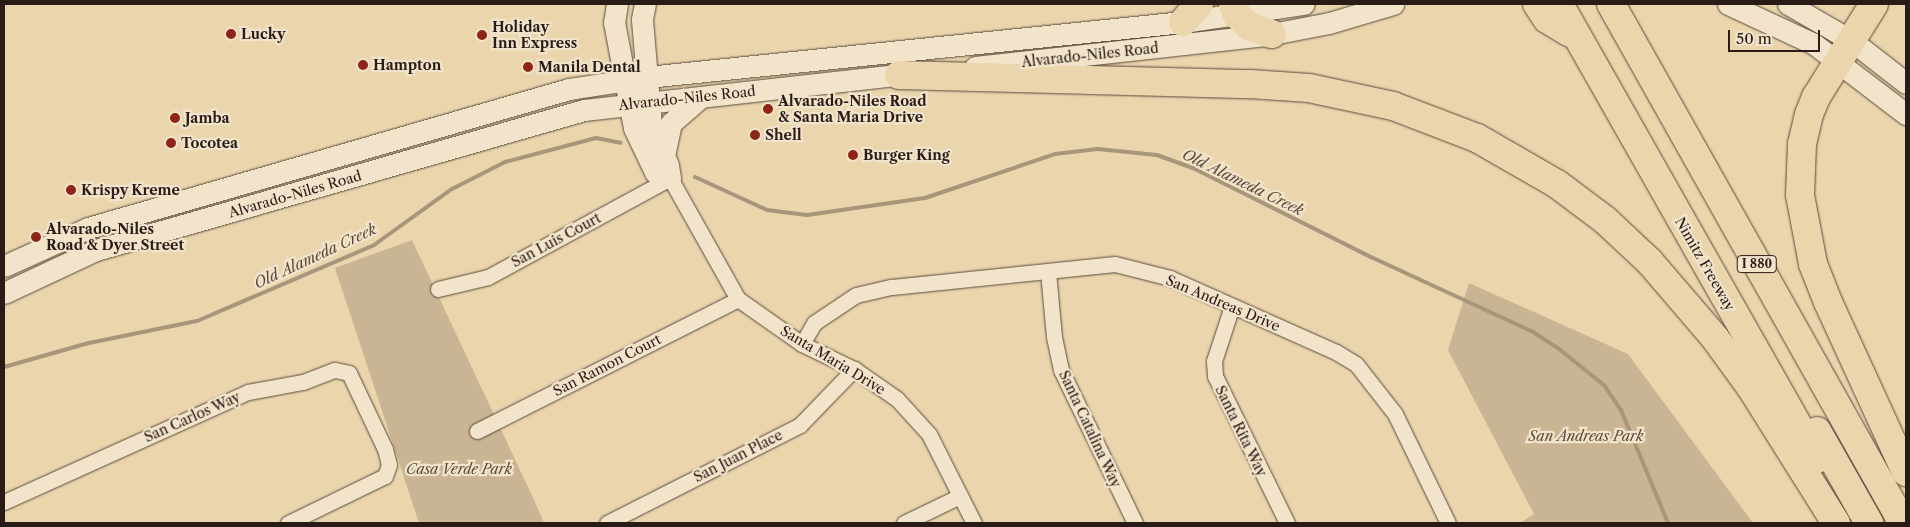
<!DOCTYPE html>
<style>
body{margin:0}
#map{position:relative;width:1910px;height:527px;overflow:hidden;background:#ead5ad;font-family:"Libre Caslon Text",serif}
div>[style]{position:absolute}
.green>*{inset:0;background:#c9b593}
.stream>*{height:4px;margin:-2px;padding:0 2px;transform-origin:2px;border-radius:2px;background:#a8967a}
.roads{filter:drop-shadow(0 0 1px #594a3c) drop-shadow(0 0 1px #594a3c)}
.street>*{height:15px;margin:-7.5px;padding:0 7.5px;transform-origin:7.5px;border-radius:7.5px;background:#f1e4ca}
.secondary>*{height:21px;margin:-10.5px;padding:0 10.5px;transform-origin:10.5px;border-radius:10.5px;background:#f1e4ca}
.highway>*{height:28px;margin:-14px;padding:0 14px;transform-origin:14px;border-radius:14px;background:#ead5ad}
.dots>*{width:14px;height:14px;translate:-50% -50%;box-sizing:border-box;border:2px solid #f1e4ca;border-radius:50%}
span{translate:-50% -50%;white-space:nowrap;text-align:center;line-height:1.15;-webkit-text-stroke:4.5px #f1e4ca;paint-order:stroke}
.shield-label span{padding:1px 4px;background:#f1e4ca;border:1px solid;border-radius:4px;-webkit-text-stroke-width:0}
.shield-label{font-size:12px;color:#291b16;font-weight:700}
.poi-label{font-size:14px;color:#291b16;font-weight:700}
.left{translate:0 -50%;text-align:left}
.street-label{font-size:14px;color:#291b16}
.park-label{font-size:14px;color:#59493c;font-style:italic}
.water-label{font-size:15px;color:#5c4c3e;font-style:italic}
.frame{position:absolute;inset:0;border:5px solid #291b16;pointer-events:none}
.scale{position:absolute;left:1728px;top:30px;width:92px;height:22px;box-sizing:border-box;border:2px solid #291b16;border-top:0;padding-left:6px;font-size:15px;line-height:18px;white-space:nowrap;color:#291b16;-webkit-text-stroke:4px #f1e4ca;paint-order:stroke}
</style>
<div id="map">
<div class="green">
<i style="clip-path:polygon(412px 240px,535px 502px,544px 523px,419px 523px,335px 268px)"></i>
<i style="clip-path:polygon(1469px 283px,1628px 354px,1753px 523px,1520px 523px,1534px 514px,1448px 350px)"></i>
</div>
<div class="stream">
<i style="left:695px;top:177px;width:79px;rotate:24.6deg"></i>
<i style="left:767px;top:210px;width:40px;rotate:7.1deg"></i>
<i style="left:807px;top:215px;width:119px;rotate:-8.2deg"></i>
<i style="left:925px;top:198px;width:137px;rotate:-18.7deg"></i>
<i style="left:1055px;top:154px;width:43px;rotate:-6.6deg"></i>
<i style="left:1098px;top:149px;width:59px;rotate:5.8deg"></i>
<i style="left:1157px;top:155px;width:38px;rotate:20deg"></i>
<i style="left:1193px;top:168px;width:199px;rotate:26.6deg"></i>
<i style="left:1371px;top:257px;width:179px;rotate:24.8deg"></i>
<i style="left:1533px;top:332px;width:31px;rotate:33deg"></i>
<i style="left:1559px;top:349px;width:58px;rotate:38.7deg"></i>
<i style="left:1604px;top:385px;width:30px;rotate:56deg"></i>
<i style="left:1621px;top:410px;width:122px;rotate:67.4deg"></i>
<i style="left:4px;top:367px;width:88px;rotate:-15.8deg"></i>
<i style="left:89px;top:343px;width:110px;rotate:-11.5deg"></i>
<i style="left:197px;top:321px;width:193px;rotate:-23.2deg"></i>
<i style="left:374px;top:245px;width:96px;rotate:-35.7deg"></i>
<i style="left:452px;top:189px;width:59px;rotate:-27deg"></i>
<i style="left:505px;top:162px;width:94px;rotate:-14.8deg"></i>
<i style="left:596px;top:138px;width:25px;rotate:11deg"></i>
</div>
<div class="roads">
<div class="street">
<i style="left:1048px;top:272px;width:65px;rotate:84.7deg"></i>
<i style="left:1054px;top:337px;width:34px;rotate:78deg"></i>
<i style="left:1061px;top:370px;width:170px;rotate:64.2deg"></i>
<i style="left:438px;top:289px;width:51px;rotate:-13.5deg"></i>
<i style="left:488px;top:277px;width:207px;rotate:-28.5deg"></i>
<i style="left:670px;top:178px;width:139px;rotate:60.7deg"></i>
<i style="left:738px;top:299px;width:78px;rotate:35.1deg"></i>
<i style="left:802px;top:344px;width:58px;rotate:25.7deg"></i>
<i style="left:854px;top:369px;width:52px;rotate:34.9deg"></i>
<i style="left:897px;top:399px;width:47px;rotate:47.6deg"></i>
<i style="left:929px;top:434px;width:100px;rotate:63.2deg"></i>
<i style="left:1232px;top:306px;width:58px;rotate:108.1deg"></i>
<i style="left:1214px;top:361px;width:15px;rotate:86deg"></i>
<i style="left:1215px;top:376px;width:164px;rotate:63.9deg"></i>
<i style="left:802px;top:344px;width:24px;rotate:-60deg"></i>
<i style="left:814px;top:323px;width:50px;rotate:-33.7deg"></i>
<i style="left:856px;top:295px;width:37px;rotate:-13deg"></i>
<i style="left:892px;top:287px;width:224px;rotate:-5.9deg"></i>
<i style="left:1115px;top:264px;width:57px;rotate:14.3deg"></i>
<i style="left:1170px;top:278px;width:182px;rotate:24deg"></i>
<i style="left:1336px;top:352px;width:23px;rotate:31deg"></i>
<i style="left:1356px;top:364px;width:63px;rotate:52deg"></i>
<i style="left:1395px;top:414px;width:121px;rotate:64.1deg"></i>
<i style="left:477px;top:431px;width:292px;rotate:-26.8deg"></i>
<i style="left:4px;top:502px;width:268px;rotate:-24.3deg"></i>
<i style="left:248px;top:392px;width:56px;rotate:-10.3deg"></i>
<i style="left:303px;top:382px;width:34px;rotate:-21deg"></i>
<i style="left:335px;top:370px;width:14px;rotate:12deg"></i>
<i style="left:349px;top:373px;width:84px;rotate:64.7deg"></i>
<i style="left:385px;top:449px;width:16px;rotate:76deg"></i>
<i style="left:389px;top:465px;width:12px;rotate:110deg"></i>
<i style="left:385px;top:476px;width:108px;rotate:154.1deg"></i>
<i style="left:607px;top:523px;width:216px;rotate:-26.9deg"></i>
<i style="left:800px;top:425px;width:78px;rotate:-46deg"></i>
<i style="left:904px;top:523px;width:62px;rotate:-25.7deg"></i>
</div>
<div class="secondary">
<i style="left:617px;top:4px;width:18px;rotate:99deg"></i>
<i style="left:614px;top:22px;width:108px;rotate:79.3deg"></i>
<i style="left:634px;top:128px;width:49px;rotate:64.5deg"></i>
<i style="left:655px;top:172px;width:16px;rotate:22deg"></i>
<i style="left:670px;top:178px;width:13px;rotate:-99deg"></i>
<i style="left:668px;top:165px;width:43px;rotate:-113deg"></i>
<i style="left:651px;top:125px;width:106px;rotate:-94.9deg"></i>
<i style="left:642px;top:19px;width:15px;rotate:-79deg"></i>
<i style="left:1728px;top:4px;width:95px;rotate:24.9deg"></i>
<i style="left:1814px;top:44px;width:116px;rotate:37.3deg"></i>
<i style="left:1788px;top:4px;width:74px;rotate:30deg"></i>
<i style="left:1852px;top:41px;width:68px;rotate:37.9deg"></i>
<i style="left:975px;top:67px;width:299px;rotate:-6.3deg"></i>
<i style="left:1272px;top:34px;width:58px;rotate:-10.9deg"></i>
<i style="left:1329px;top:23px;width:67px;rotate:-16.5deg"></i>
<i style="left:664px;top:156px;width:34px;rotate:-78deg"></i>
<i style="left:671px;top:123px;width:37px;rotate:-41deg"></i>
<i style="left:4px;top:266px;width:92px;rotate:-24.3deg"></i>
<i style="left:88px;top:228px;width:501px;rotate:-16.12deg"></i>
<i style="left:569px;top:89px;width:79px;rotate:-8.7deg"></i>
<i style="left:647px;top:77px;width:539px;rotate:-5.86deg"></i>
<i style="left:1183px;top:22px;width:122px;rotate:-8.5deg"></i>
<i style="left:4px;top:293px;width:102px;rotate:-25.1deg"></i>
<i style="left:96px;top:250px;width:508px;rotate:-16.01deg"></i>
<i style="left:584px;top:110px;width:333px;rotate:-6.4deg"></i>
</div>
<div class="highway">
<i style="left:1233px;top:4px;width:12px;rotate:70deg"></i>
<i style="left:1237px;top:15px;width:18px;rotate:43deg"></i>
<i style="left:1250px;top:27px;width:23px;rotate:18deg"></i>
<i style="left:1537px;top:4px;width:18px;rotate:56deg"></i>
<i style="left:1547px;top:19px;width:26px;rotate:31deg"></i>
<i style="left:1559px;top:4px;width:523px;rotate:60.45deg"></i>
<i style="left:1611px;top:4px;width:596px;rotate:60.64deg"></i>
<i style="left:1874px;top:4px;width:110px;rotate:121.9deg"></i>
<i style="left:1816px;top:97px;width:18px;rotate:112deg"></i>
<i style="left:1809px;top:114px;width:31px;rotate:103deg"></i>
<i style="left:1802px;top:144px;width:51px;rotate:92.2deg"></i>
<i style="left:1800px;top:195px;width:70px;rotate:79.3deg"></i>
<i style="left:1813px;top:264px;width:41px;rotate:68.5deg"></i>
<i style="left:1828px;top:302px;width:187px;rotate:65.4deg"></i>
<i style="left:1183px;top:22px;width:24px;rotate:-48deg"></i>
<i style="left:899px;top:75px;width:351px;rotate:1.5deg"></i>
<i style="left:1250px;top:84px;width:59px;rotate:3.9deg"></i>
<i style="left:1309px;top:88px;width:86px;rotate:12.1deg"></i>
<i style="left:1393px;top:106px;width:90px;rotate:20.9deg"></i>
<i style="left:1477px;top:138px;width:92px;rotate:29.9deg"></i>
<i style="left:1557px;top:184px;width:60px;rotate:36.9deg"></i>
<i style="left:1605px;top:220px;width:60px;rotate:43deg"></i>
<i style="left:1649px;top:261px;width:101px;rotate:49.4deg"></i>
<i style="left:1715px;top:338px;width:63px;rotate:54deg"></i>
<i style="left:1752px;top:389px;width:158px;rotate:57.9deg"></i>
<i style="left:1817px;top:431px;width:106px;rotate:60.5deg"></i>
</div>
</div>
<div class="dots">
<i style="left:231px;top:34px;background:#8f2418"></i>
<i style="left:482px;top:35px;background:#8f2418"></i>
<i style="left:363px;top:65px;background:#8f2418"></i>
<i style="left:528px;top:67px;background:#8f2418"></i>
<i style="left:768px;top:109px;background:#8f2418"></i>
<i style="left:175px;top:118px;background:#8f2418"></i>
<i style="left:755px;top:135px;background:#8f2418"></i>
<i style="left:171px;top:143px;background:#8f2418"></i>
<i style="left:853px;top:155px;background:#8f2418"></i>
<i style="left:71px;top:190px;background:#8f2418"></i>
<i style="left:36px;top:237px;background:#8f2418"></i>
</div>
<div class="shield-label">
<span style="left:1757px;top:264px">I 880</span>
</div>
<div class="poi-label">
<span class="left" style="left:492px;top:35px">Holiday<br>Inn Express</span>
<span class="left" style="left:241px;top:34px">Lucky</span>
<span class="left" style="left:373px;top:65px">Hampton</span>
<span class="left" style="left:538px;top:67px">Manila Dental</span>
<span class="left" style="left:778px;top:109px">Alvarado-Niles Road<br>&amp; Santa Maria Drive</span>
<span class="left" style="left:185px;top:118px">Jamba</span>
<span class="left" style="left:765px;top:135px">Shell</span>
<span class="left" style="left:181px;top:143px">Tocotea</span>
<span class="left" style="left:863px;top:155px">Burger King</span>
<span class="left" style="left:81px;top:190px">Krispy Kreme</span>
<span class="left" style="left:46px;top:237px">Alvarado-Niles<br>Road &amp; Dyer Street</span>
</div>
<div class="street-label">
<span style="left:1090px;top:55px;rotate:-6deg">Alvarado-Niles Road</span>
<span style="left:687px;top:98px;rotate:-6deg">Alvarado-Niles Road</span>
<span style="left:295px;top:194px;rotate:-16deg">Alvarado-Niles Road</span>
<span style="left:556px;top:240px;rotate:-28deg">San Luis Court</span>
<span style="left:1705px;top:264px;rotate:60deg">Nimitz Freeway</span>
<span style="left:1223px;top:303px;rotate:23deg">San Andreas Drive</span>
<span style="left:833px;top:360px;rotate:31deg">Santa Maria Drive</span>
<span style="left:607px;top:365px;rotate:-27deg">San Ramon Court</span>
<span style="left:192px;top:417px;rotate:-24deg">San Carlos Way</span>
<span style="left:1090px;top:429px;rotate:65deg">Santa Catalina Way</span>
<span style="left:1241px;top:431px;rotate:64deg">Santa Rita Way</span>
<span style="left:738px;top:456px;rotate:-27deg">San Juan Place</span>
</div>
<div class="park-label">
<span style="left:1586px;top:436px">San Andreas Park</span>
<span style="left:459px;top:469px">Casa Verde Park</span>
</div>
<div class="water-label">
<span style="left:1243px;top:182px;rotate:26deg">Old Alameda Creek</span>
<span style="left:315px;top:256px;rotate:-25deg">Old Alameda Creek</span>
</div>
<div class="frame"></div>
<div class="scale">50 m</div>
</div>
